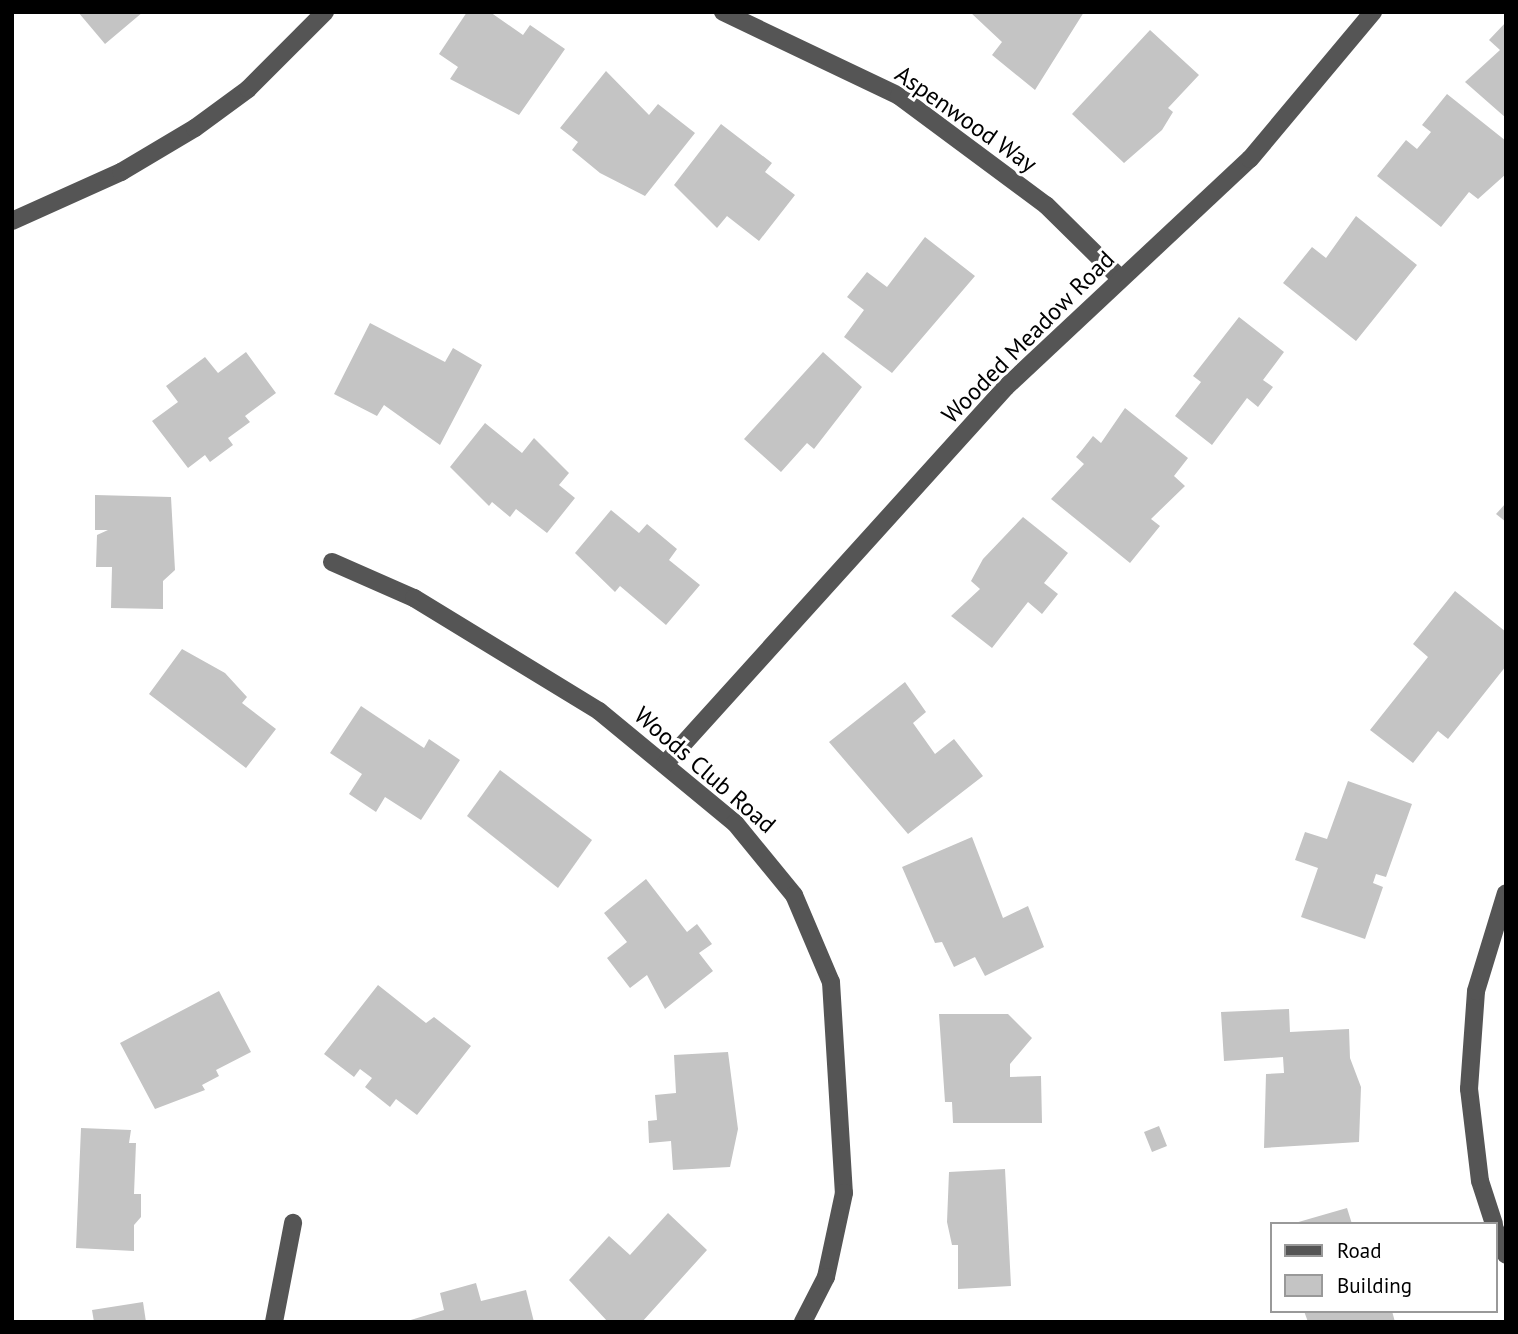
<!DOCTYPE html>
<style>
body{margin:0}
#map{position:relative;width:1518px;height:1334px;overflow:hidden;background:#fff;font-family:"PT Sans",sans-serif}
div>[style]{position:absolute}
.building>*{inset:0;background:#c4c4c4}
.minor>*{height:18px;margin:-9px;padding:0 9px;transform-origin:9px;border-radius:9px;background:#555}
span{translate:-50% -50%;white-space:nowrap;text-align:center;line-height:1.15;-webkit-text-stroke:6px #fff;paint-order:stroke}
.street-label{font-size:24px;color:#000}
.frame{position:absolute;inset:0;border:14px solid #000;pointer-events:none}
.legend{position:absolute;left:1270px;top:1222px;width:228px;height:91px;box-sizing:border-box;background:#fff;border:2px solid #999;margin:0;padding:9px 12px;list-style:none;font-size:21px;color:#000}
.legend li{display:flex;align-items:center;gap:14px;height:35px}
.legend b{width:35px;border:2px solid #999}
</style>
<div id="map">
<div class="building">
<i style="clip-path:polygon(78px 12px,143px 12px,105px 44px)"></i>
<i style="clip-path:polygon(467px 12px,490px 12px,523px 35px,530px 25px,565px 49px,519px 115px,450px 79px,458px 67px,439px 54px)"></i>
<i style="clip-path:polygon(970px 12px,1084px 12px,1035px 90px,992px 55px,1002px 42px)"></i>
<i style="clip-path:polygon(1506px 22px,1506px 118px,1465px 82px,1500px 50px,1489px 40px)"></i>
<i style="clip-path:polygon(1150px 30px,1199px 75px,1168px 108px,1173px 112px,1162px 130px,1124px 163px,1072px 114px)"></i>
<i style="clip-path:polygon(606px 71px,649px 115px,658px 104px,695px 133px,645px 196px,600px 173px,572px 150px,578px 142px,560px 128px)"></i>
<i style="clip-path:polygon(1447px 94px,1506px 141px,1506px 174px,1478px 199px,1469px 192px,1441px 227px,1377px 176px,1406px 140px,1417px 149px,1431px 132px,1422px 125px)"></i>
<i style="clip-path:polygon(721px 124px,772px 163px,765px 172px,795px 195px,759px 241px,727px 216px,717px 228px,674px 185px)"></i>
<i style="clip-path:polygon(1356px 216px,1417px 265px,1356px 341px,1283px 283px,1312px 247px,1326px 258px)"></i>
<i style="clip-path:polygon(925px 237px,975px 276px,892px 373px,844px 337px,864px 310px,847px 297px,867px 272px,887px 287px)"></i>
<i style="clip-path:polygon(1239px 317px,1284px 352px,1263px 380px,1273px 387px,1258px 407px,1247px 398px,1212px 445px,1175px 416px,1201px 382px,1193px 376px)"></i>
<i style="clip-path:polygon(370px 323px,445px 362px,453px 348px,482px 365px,440px 445px,384px 405px,377px 416px,334px 394px)"></i>
<i style="clip-path:polygon(246px 352px,276px 393px,245px 416px,250px 422px,228px 438px,233px 445px,210px 462px,205px 455px,188px 468px,152px 421px,178px 402px,166px 386px,205px 357px,218px 373px)"></i>
<i style="clip-path:polygon(823px 352px,862px 387px,814px 449px,807px 443px,781px 472px,744px 439px)"></i>
<i style="clip-path:polygon(1125px 408px,1188px 458px,1174px 476px,1185px 486px,1151px 519px,1160px 526px,1130px 563px,1051px 499px,1084px 464px,1076px 457px,1082px 450px,1093px 436px,1101px 443px)"></i>
<i style="clip-path:polygon(485px 423px,522px 453px,534px 438px,569px 473px,559px 485px,575px 498px,547px 533px,516px 509px,510px 517px,492px 502px,489px 506px,450px 467px)"></i>
<i style="clip-path:polygon(95px 495px,171px 497px,175px 570px,163px 581px,163px 609px,111px 608px,112px 567px,96px 567px,97px 535px,108px 530px,95px 530px)"></i>
<i style="clip-path:polygon(1506px 503px,1506px 522px,1496px 514px)"></i>
<i style="clip-path:polygon(611px 510px,639px 533px,647px 524px,677px 549px,669px 560px,700px 585px,666px 625px,620px 586px,615px 592px,575px 553px)"></i>
<i style="clip-path:polygon(1023px 517px,1068px 553px,1044px 583px,1058px 594px,1042px 614px,1028px 602px,992px 648px,951px 616px,980px 589px,971px 581px,983px 559px)"></i>
<i style="clip-path:polygon(1455px 591px,1506px 632px,1506px 666px,1448px 739px,1438px 731px,1413px 763px,1370px 730px,1428px 657px,1413px 644px)"></i>
<i style="clip-path:polygon(182px 649px,225px 673px,247px 697px,242px 703px,276px 729px,246px 768px,149px 694px)"></i>
<i style="clip-path:polygon(905px 682px,926px 712px,913px 723px,935px 754px,954px 739px,983px 776px,908px 834px,829px 742px)"></i>
<i style="clip-path:polygon(361px 706px,424px 748px,429px 739px,460px 760px,421px 820px,385px 797px,376px 812px,349px 794px,362px 774px,330px 753px)"></i>
<i style="clip-path:polygon(500px 770px,592px 840px,558px 888px,467px 816px)"></i>
<i style="clip-path:polygon(1348px 781px,1412px 804px,1386px 877px,1376px 874px,1373px 883px,1383px 887px,1365px 939px,1301px 917px,1318px 868px,1295px 860px,1305px 832px,1327px 839px)"></i>
<i style="clip-path:polygon(972px 837px,1003px 918px,1028px 906px,1044px 947px,985px 976px,975px 957px,954px 967px,942px 942px,935px 943px,902px 867px)"></i>
<i style="clip-path:polygon(646px 879px,687px 932px,697px 924px,712px 944px,699px 953px,713px 971px,665px 1009px,647px 975px,630px 988px,607px 958px,627px 942px,604px 913px)"></i>
<i style="clip-path:polygon(378px 985px,426px 1023px,434px 1017px,471px 1046px,417px 1115px,396px 1099px,390px 1107px,365px 1087px,372px 1078px,360px 1069px,354px 1077px,324px 1054px)"></i>
<i style="clip-path:polygon(219px 991px,251px 1052px,216px 1070px,219px 1076px,202px 1085px,205px 1090px,155px 1109px,120px 1043px)"></i>
<i style="clip-path:polygon(1289px 1009px,1290px 1032px,1349px 1029px,1350px 1058px,1361px 1087px,1359px 1142px,1264px 1148px,1266px 1074px,1284px 1073px,1283px 1057px,1224px 1061px,1221px 1012px)"></i>
<i style="clip-path:polygon(939px 1014px,1008px 1014px,1032px 1038px,1010px 1064px,1010px 1077px,1041px 1076px,1042px 1123px,953px 1123px,952px 1102px,945px 1102px)"></i>
<i style="clip-path:polygon(728px 1052px,738px 1129px,730px 1167px,673px 1170px,671px 1141px,649px 1143px,648px 1121px,657px 1120px,655px 1095px,676px 1093px,674px 1055px)"></i>
<i style="clip-path:polygon(1159px 1126px,1167px 1146px,1152px 1152px,1144px 1132px)"></i>
<i style="clip-path:polygon(81px 1128px,131px 1130px,129px 1143px,136px 1143px,134px 1194px,141px 1194px,141px 1217px,134px 1225px,134px 1251px,76px 1248px)"></i>
<i style="clip-path:polygon(1005px 1169px,1011px 1286px,958px 1289px,958px 1245px,952px 1245px,947px 1222px,949px 1172px)"></i>
<i style="clip-path:polygon(1347px 1208px,1352px 1224px,1295px 1224px,1295px 1223px)"></i>
<i style="clip-path:polygon(668px 1213px,707px 1250px,642px 1322px,608px 1322px,569px 1280px,609px 1236px,630px 1255px)"></i>
<i style="clip-path:polygon(476px 1283px,481px 1301px,526px 1290px,534px 1322px,404px 1322px,444px 1310px,440px 1293px)"></i>
<i style="clip-path:polygon(143px 1302px,146px 1322px,94px 1322px,92px 1310px)"></i>
<i style="clip-path:polygon(1304px 1311px,1392px 1311px,1395px 1322px,1308px 1322px)"></i>
</div>
<div class="minor">
<i style="left:723px;top:12px;width:195px;rotate:25.5deg"></i>
<i style="left:899px;top:96px;width:183px;rotate:36.6deg"></i>
<i style="left:1046px;top:205px;width:105px;rotate:44.6deg"></i>
<i style="left:12px;top:221px;width:120px;rotate:-24.2deg"></i>
<i style="left:121px;top:172px;width:86px;rotate:-30.7deg"></i>
<i style="left:195px;top:128px;width:66px;rotate:-36.3deg"></i>
<i style="left:248px;top:89px;width:109px;rotate:-45deg"></i>
<i style="left:332px;top:562px;width:90px;rotate:23.7deg"></i>
<i style="left:414px;top:598px;width:217px;rotate:31.4deg"></i>
<i style="left:599px;top:711px;width:176px;rotate:39.5deg"></i>
<i style="left:735px;top:823px;width:93px;rotate:50.7deg"></i>
<i style="left:794px;top:895px;width:95px;rotate:67deg"></i>
<i style="left:831px;top:982px;width:211px;rotate:86.5deg"></i>
<i style="left:844px;top:1193px;width:86px;rotate:102.1deg"></i>
<i style="left:826px;top:1277px;width:51px;rotate:117.1deg"></i>
<i style="left:665px;top:764px;width:508px;rotate:-47.87deg"></i>
<i style="left:1006px;top:387px;width:334px;rotate:-43.1deg"></i>
<i style="left:1250px;top:159px;width:192px;rotate:-50.1deg"></i>
<i style="left:1494px;top:1224px;width:45px;rotate:-108deg"></i>
<i style="left:1480px;top:1181px;width:93px;rotate:-96.8deg"></i>
<i style="left:1469px;top:1089px;width:98px;rotate:-85.9deg"></i>
<i style="left:1476px;top:991px;width:102px;rotate:-73deg"></i>
<i style="left:1495px;top:1229px;width:28px;rotate:67deg"></i>
<i style="left:274px;top:1322px;width:101px;rotate:-79.1deg"></i>
</div>
<div class="street-label">
<span style="left:966px;top:119px;rotate:35deg">Aspenwood Way</span>
<span style="left:1028px;top:337px;rotate:-45deg">Wooded Meadow Road</span>
<span style="left:705px;top:770px;rotate:41deg">Woods Club Road</span>
</div>
<div class="frame"></div>
<ul class="legend">
<li><b style="height:9px;background:#555"></b>Road</li>
<li><b style="height:19px;background:#c4c4c4"></b>Building</li>
</ul>
</div>
